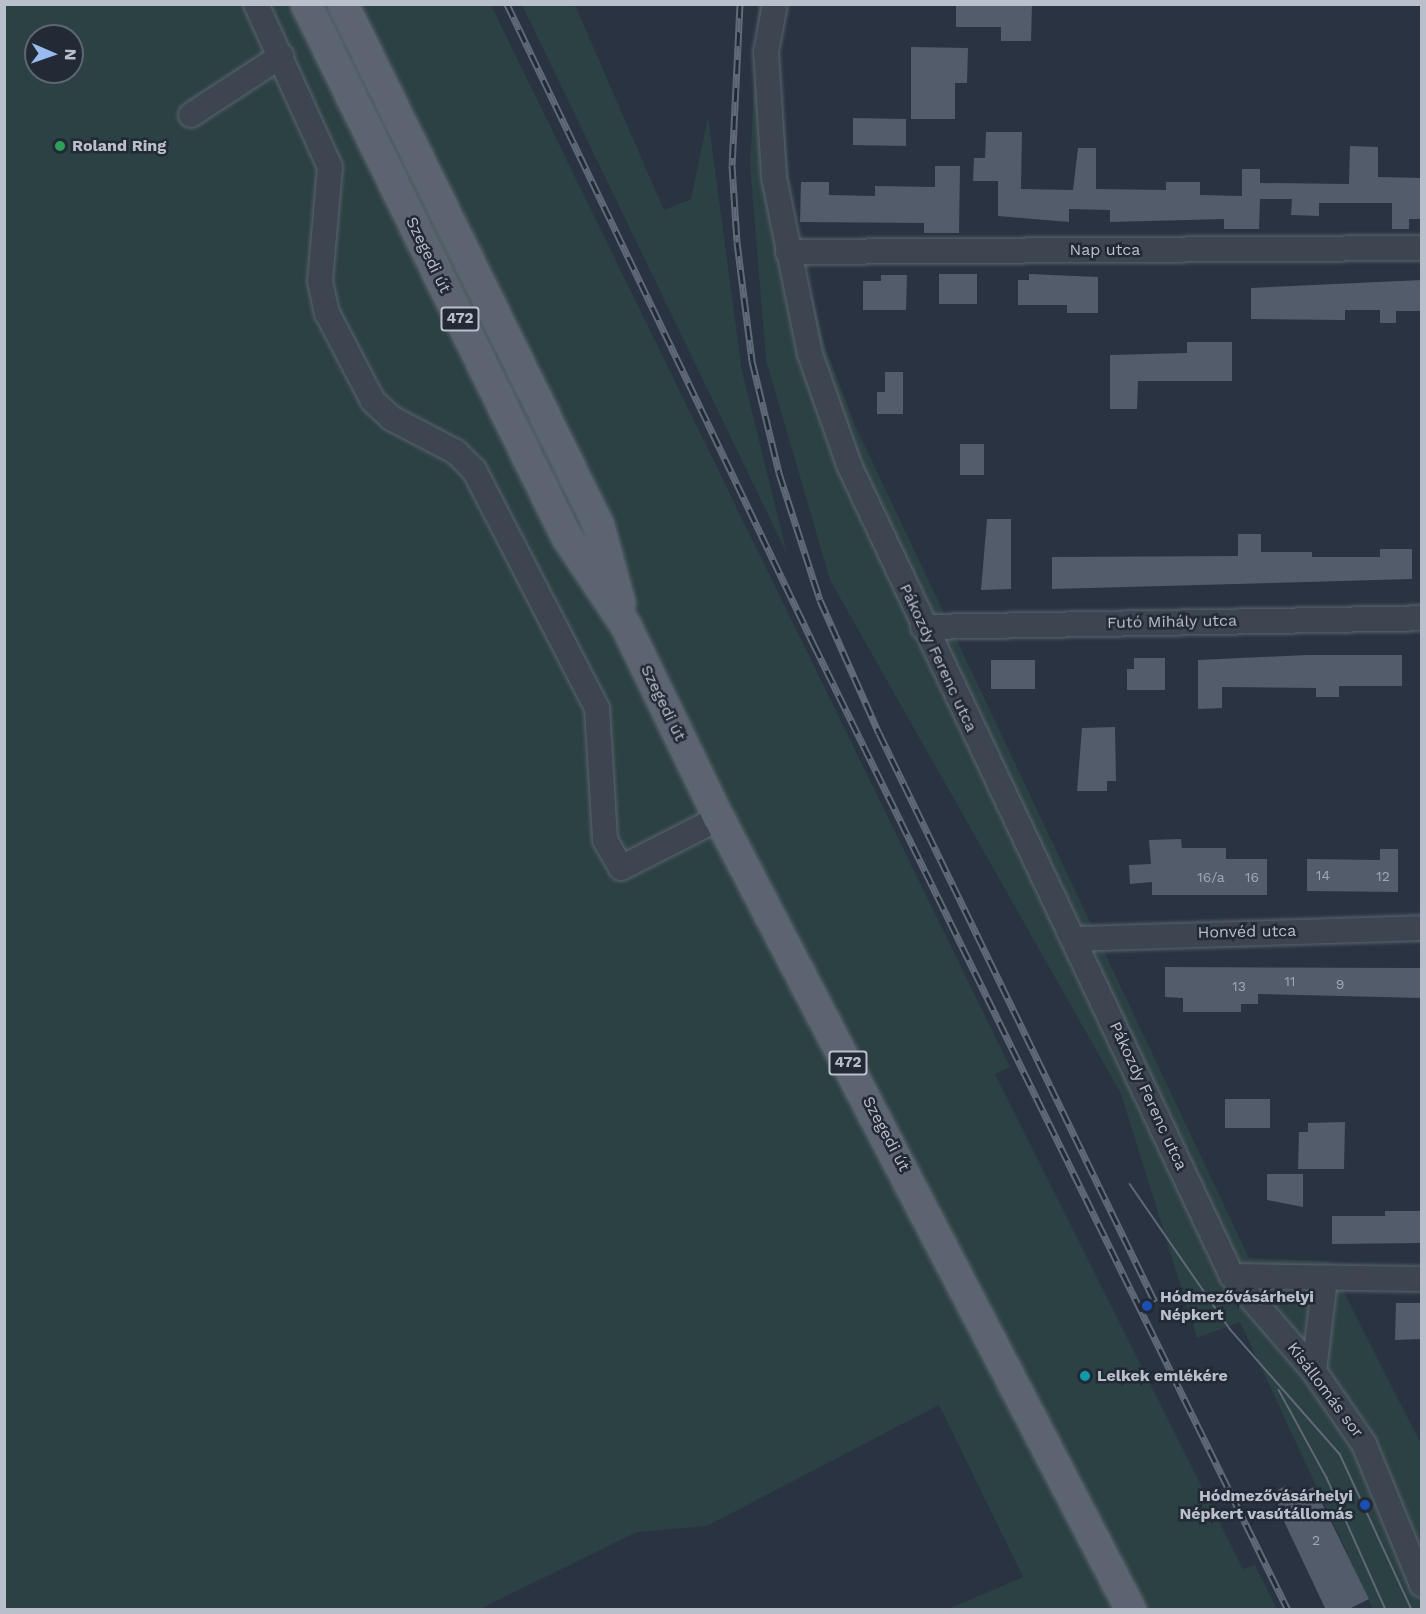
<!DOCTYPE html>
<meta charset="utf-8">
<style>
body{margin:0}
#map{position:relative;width:1426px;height:1614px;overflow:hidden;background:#293341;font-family:"Work Sans",sans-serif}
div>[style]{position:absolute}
.green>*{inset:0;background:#2c4143}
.building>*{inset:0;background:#535c6b}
.roads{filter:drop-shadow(0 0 2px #5b636e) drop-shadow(0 0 2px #5b636e)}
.minor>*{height:24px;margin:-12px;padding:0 12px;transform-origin:12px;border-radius:12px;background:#3d4551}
.major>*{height:30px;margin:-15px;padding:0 15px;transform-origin:15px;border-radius:15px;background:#5b6470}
.tram>*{height:1.5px;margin:-0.75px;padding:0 0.75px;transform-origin:0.75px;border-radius:0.75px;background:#606977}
.rail>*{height:7px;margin-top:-3.5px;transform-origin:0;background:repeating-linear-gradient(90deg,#222a36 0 14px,#606977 0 28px);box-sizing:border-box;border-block:2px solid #606977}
.dots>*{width:16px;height:16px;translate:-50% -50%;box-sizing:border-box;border:3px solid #222a36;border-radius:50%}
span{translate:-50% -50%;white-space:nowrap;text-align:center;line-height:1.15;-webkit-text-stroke:5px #222a36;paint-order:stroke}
.number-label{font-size:14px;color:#a0a7b3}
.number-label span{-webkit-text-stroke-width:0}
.shield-label span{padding:2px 4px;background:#222a36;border:2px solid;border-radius:4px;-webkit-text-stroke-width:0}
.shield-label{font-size:15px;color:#bac0cb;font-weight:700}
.poi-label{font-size:16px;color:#bac0cb;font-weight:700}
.left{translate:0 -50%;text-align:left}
.right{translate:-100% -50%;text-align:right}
.street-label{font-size:16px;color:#bac0cb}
.frame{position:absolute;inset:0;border:6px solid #bac0cb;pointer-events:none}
.north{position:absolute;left:24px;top:24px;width:60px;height:60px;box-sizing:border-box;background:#222a36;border:2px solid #5f6672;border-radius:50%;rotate:92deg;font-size:16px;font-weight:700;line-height:24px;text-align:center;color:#bac0cb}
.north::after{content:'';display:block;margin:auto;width:21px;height:27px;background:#9abbf0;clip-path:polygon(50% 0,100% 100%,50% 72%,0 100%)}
</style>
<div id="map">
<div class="green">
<i style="clip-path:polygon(evenodd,5px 5px,491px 5px,1010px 1067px,995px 1074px,1243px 1569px,1255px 1565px,1277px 1609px,948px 1609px,1023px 1577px,939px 1405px,707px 1526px,637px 1532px,480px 1609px,5px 1610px,5px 5px,36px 36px,72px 36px,72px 72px,36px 72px,36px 36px)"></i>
<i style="clip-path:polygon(522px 5px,575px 5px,664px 210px,691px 199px,708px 117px,742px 371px,787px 554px)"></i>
<i style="clip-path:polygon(758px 5px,786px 5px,777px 55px,794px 230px,826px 349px,855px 425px,1249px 1258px,1328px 1261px,1421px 1444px,1421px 1609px,1373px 1609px,1240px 1322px,1197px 1338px,1121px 1094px,830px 580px,766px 360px,750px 165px)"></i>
</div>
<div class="building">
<i style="clip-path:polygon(956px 4px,1032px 4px,1031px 41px,1001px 41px,1001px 27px,956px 27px)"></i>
<i style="clip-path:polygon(911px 47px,968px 48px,967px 83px,955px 83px,955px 119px,911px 119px)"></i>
<i style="clip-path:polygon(853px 118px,906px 119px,906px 146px,853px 145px)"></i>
<i style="clip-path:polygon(986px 132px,1022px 132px,1021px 189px,1073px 190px,1078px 148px,1096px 148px,1096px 189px,1166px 190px,1166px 182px,1200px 182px,1200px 195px,1242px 196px,1242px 169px,1260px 169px,1260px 183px,1349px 184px,1350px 146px,1378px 147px,1378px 177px,1422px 178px,1422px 219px,1409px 219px,1409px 229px,1392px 229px,1392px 203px,1319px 203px,1319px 216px,1291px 215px,1292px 199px,1260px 199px,1259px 229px,1224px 229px,1224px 219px,1110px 222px,1110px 210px,1069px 209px,1069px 222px,998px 216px,998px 181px,973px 181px,974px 158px,985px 158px)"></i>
<i style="clip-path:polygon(935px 166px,960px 166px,959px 233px,924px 233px,924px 223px,800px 222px,801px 182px,829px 182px,829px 195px,875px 196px,875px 186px,935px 187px)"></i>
<i style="clip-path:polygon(939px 274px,977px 274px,977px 304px,939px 304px)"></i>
<i style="clip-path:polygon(1029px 274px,1098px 277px,1098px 313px,1067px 313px,1067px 305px,1018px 305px,1018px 280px,1029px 280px)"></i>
<i style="clip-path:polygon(881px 275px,907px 275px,906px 310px,863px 310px,863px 281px,881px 281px)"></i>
<i style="clip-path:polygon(1422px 280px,1422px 311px,1396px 311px,1396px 323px,1380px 323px,1380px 310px,1345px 310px,1345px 320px,1251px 319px,1251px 288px)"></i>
<i style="clip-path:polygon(1187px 342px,1232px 342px,1232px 381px,1138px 381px,1137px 409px,1110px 409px,1110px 355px,1187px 353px)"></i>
<i style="clip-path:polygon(885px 372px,903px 372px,903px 414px,877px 414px,877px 392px,885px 392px)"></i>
<i style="clip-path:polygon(960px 444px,984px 444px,984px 475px,960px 475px)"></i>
<i style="clip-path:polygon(987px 519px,1011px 519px,1011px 589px,981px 590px)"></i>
<i style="clip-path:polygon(1238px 534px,1261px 534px,1261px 552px,1312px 552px,1312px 557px,1380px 557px,1380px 549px,1412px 549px,1412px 579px,1052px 589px,1052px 557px,1238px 556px)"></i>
<i style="clip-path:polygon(1307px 655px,1402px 655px,1402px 686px,1339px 686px,1339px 697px,1316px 697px,1316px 688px,1222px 687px,1222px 708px,1198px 709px,1198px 660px)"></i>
<i style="clip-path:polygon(1134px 658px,1165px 658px,1165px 690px,1127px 690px,1127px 669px,1134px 669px)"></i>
<i style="clip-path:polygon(991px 660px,1035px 660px,1035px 689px,991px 689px)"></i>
<i style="clip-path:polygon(1115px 727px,1116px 781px,1107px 781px,1107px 791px,1077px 791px,1082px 728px)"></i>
<i style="clip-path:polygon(1181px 839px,1182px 848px,1226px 848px,1226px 859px,1267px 859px,1267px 895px,1152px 895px,1152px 882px,1130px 884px,1129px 865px,1151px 864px,1149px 840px)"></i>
<i style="clip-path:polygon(1380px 849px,1398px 849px,1398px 892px,1307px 891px,1307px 859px,1380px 860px)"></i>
<i style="clip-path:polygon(1165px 967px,1422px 968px,1422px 998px,1258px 994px,1258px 1004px,1241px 1004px,1241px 1012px,1183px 1012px,1183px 998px,1165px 997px)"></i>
<i style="clip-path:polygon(1225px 1099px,1270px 1099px,1270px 1128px,1225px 1128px)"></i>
<i style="clip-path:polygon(1345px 1122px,1344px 1169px,1298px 1169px,1299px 1132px,1308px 1132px,1308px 1123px)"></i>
<i style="clip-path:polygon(1267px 1174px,1303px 1174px,1303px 1207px,1267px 1200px)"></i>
<i style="clip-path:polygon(1385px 1211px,1422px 1211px,1422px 1243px,1332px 1244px,1332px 1216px,1385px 1216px)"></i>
<i style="clip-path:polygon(1396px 1303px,1422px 1303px,1422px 1339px,1395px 1340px)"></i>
<i style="clip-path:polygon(1285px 1486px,1296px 1495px,1314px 1487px,1369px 1599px,1347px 1610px,1326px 1610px,1271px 1494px)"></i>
</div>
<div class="roads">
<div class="minor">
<i style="left:256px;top:4px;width:179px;rotate:65.6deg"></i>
<i style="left:330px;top:167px;width:114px;rotate:95deg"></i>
<i style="left:320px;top:281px;width:33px;rotate:78deg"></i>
<i style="left:327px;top:313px;width:99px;rotate:62.4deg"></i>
<i style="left:373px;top:401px;width:25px;rotate:43deg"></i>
<i style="left:391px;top:418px;width:73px;rotate:27.6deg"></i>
<i style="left:456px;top:452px;width:25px;rotate:45deg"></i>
<i style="left:474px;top:470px;width:268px;rotate:62.7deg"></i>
<i style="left:597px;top:708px;width:132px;rotate:86.5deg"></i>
<i style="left:605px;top:840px;width:32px;rotate:60deg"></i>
<i style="left:621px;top:868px;width:110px;rotate:-27deg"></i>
<i style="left:775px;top:4px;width:49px;rotate:100.6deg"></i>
<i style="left:766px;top:52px;width:125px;rotate:86.3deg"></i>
<i style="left:774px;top:177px;width:181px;rotate:78.5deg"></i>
<i style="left:810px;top:354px;width:118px;rotate:70.6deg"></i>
<i style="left:849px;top:465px;width:897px;rotate:64.72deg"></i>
<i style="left:1232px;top:1276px;width:125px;rotate:49.2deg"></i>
<i style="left:1314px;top:1371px;width:88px;rotate:55.6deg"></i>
<i style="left:1364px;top:1444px;width:152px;rotate:67.6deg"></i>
<i style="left:191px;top:115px;width:108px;rotate:-33.2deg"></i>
<i style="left:788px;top:252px;width:634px;rotate:-0.36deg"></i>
<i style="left:923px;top:627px;width:499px;rotate:-1deg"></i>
<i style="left:1074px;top:939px;width:348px;rotate:-1.8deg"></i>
<i style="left:1232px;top:1276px;width:190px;rotate:0.9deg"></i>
<i style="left:1314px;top:1371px;width:93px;rotate:-83.2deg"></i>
</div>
<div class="major">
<i style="left:306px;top:4px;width:592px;rotate:63.95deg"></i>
<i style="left:566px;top:536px;width:108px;rotate:56.3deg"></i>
<i style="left:626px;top:626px;width:213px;rotate:64.2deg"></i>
<i style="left:719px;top:818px;width:893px;rotate:62.52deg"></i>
<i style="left:343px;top:4px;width:581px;rotate:63.88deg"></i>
<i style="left:599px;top:526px;width:80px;rotate:74.7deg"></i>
</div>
</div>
<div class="tram">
<i style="left:1130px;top:1184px;width:176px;rotate:55.4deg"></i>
<i style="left:1230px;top:1329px;width:167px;rotate:48.7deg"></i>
<i style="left:1340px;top:1454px;width:172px;rotate:65.2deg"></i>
<i style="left:1279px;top:1390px;width:100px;rotate:61.4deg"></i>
<i style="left:1327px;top:1478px;width:145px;rotate:65.9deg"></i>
</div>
<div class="rail">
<i style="left:507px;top:4px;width:711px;rotate:64.41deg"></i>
<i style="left:814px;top:645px;width:1075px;rotate:63.84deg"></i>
<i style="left:740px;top:4px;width:161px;rotate:92.8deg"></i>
<i style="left:732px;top:165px;width:77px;rotate:86.3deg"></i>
<i style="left:737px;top:242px;width:120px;rotate:82.8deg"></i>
<i style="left:752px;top:361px;width:115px;rotate:76.4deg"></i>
<i style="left:779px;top:473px;width:133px;rotate:72.1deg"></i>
<i style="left:820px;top:600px;width:145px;rotate:66.1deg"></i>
<i style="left:879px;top:733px;width:632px;rotate:64.12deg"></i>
</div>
<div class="dots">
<i style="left:60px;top:146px;background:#2e9e5b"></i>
<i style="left:1147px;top:1306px;background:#1a4fb4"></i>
<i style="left:1085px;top:1376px;background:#0f9aa8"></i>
<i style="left:1365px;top:1505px;background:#1a4fb4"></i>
</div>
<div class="number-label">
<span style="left:1323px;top:875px">14</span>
<span style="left:1383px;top:876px">12</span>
<span style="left:1211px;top:877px">16/a</span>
<span style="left:1252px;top:877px">16</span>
<span style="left:1290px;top:981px">11</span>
<span style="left:1340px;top:984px">9</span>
<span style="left:1239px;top:986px">13</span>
<span style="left:1316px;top:1540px">2</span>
</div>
<div class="shield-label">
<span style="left:460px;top:319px">472</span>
<span style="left:848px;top:1063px">472</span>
</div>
<div class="poi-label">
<span class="left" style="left:72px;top:146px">Roland Ring</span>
<span class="left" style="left:1160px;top:1306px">Hódmezővásárhelyi<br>Népkert</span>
<span class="left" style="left:1097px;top:1376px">Lelkek emlékére</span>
<span class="right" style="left:1353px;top:1505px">Hódmezővásárhelyi<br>Népkert vasútállomás</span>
</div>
<div class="street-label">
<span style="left:1105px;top:250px">Nap utca</span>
<span style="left:428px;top:255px;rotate:64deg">Szegedi út</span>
<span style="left:1172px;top:622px;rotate:-1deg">Futó Mihály utca</span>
<span style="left:938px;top:658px;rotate:65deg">Pákozdy Ferenc utca</span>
<span style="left:663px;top:703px;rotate:64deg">Szegedi út</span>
<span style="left:1247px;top:932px;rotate:-1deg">Honvéd utca</span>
<span style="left:1148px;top:1096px;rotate:65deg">Pákozdy Ferenc utca</span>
<span style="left:886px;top:1134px;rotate:62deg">Szegedi út</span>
<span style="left:1325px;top:1390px;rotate:53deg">Kisállomás sor</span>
</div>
<div class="frame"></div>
<div class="north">N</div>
</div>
